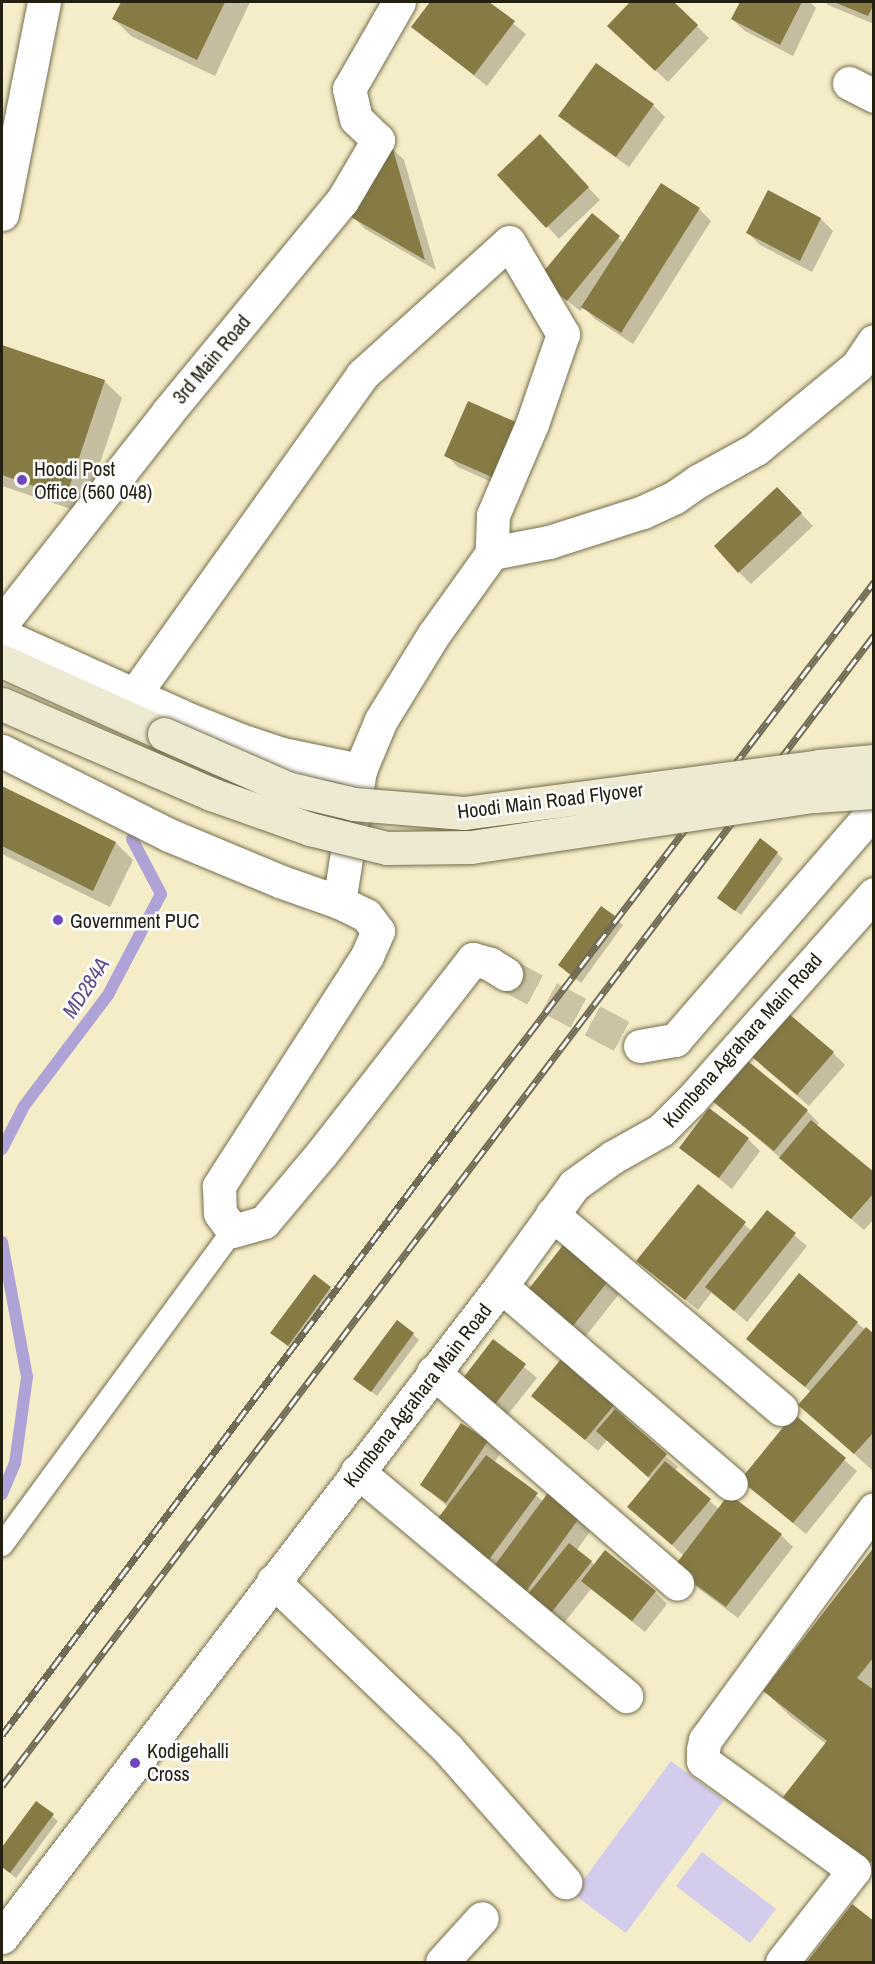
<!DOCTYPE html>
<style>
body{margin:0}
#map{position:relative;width:875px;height:1964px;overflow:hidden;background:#f5edc8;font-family:"Archivo Narrow",sans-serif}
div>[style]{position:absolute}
.green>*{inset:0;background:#d4cced}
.shadow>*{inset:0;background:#0003}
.stream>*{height:12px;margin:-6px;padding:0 6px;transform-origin:6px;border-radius:6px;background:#afa2d6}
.building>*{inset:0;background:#867b44}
.tertiary-tunnel>*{height:33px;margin-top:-16.5px;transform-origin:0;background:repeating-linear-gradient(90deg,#cbc4a4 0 33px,transparent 0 49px)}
.roads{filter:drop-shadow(0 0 2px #746d4c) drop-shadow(0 0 2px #746d4c)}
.service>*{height:22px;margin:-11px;padding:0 11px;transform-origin:11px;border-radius:11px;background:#fff}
.minor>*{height:33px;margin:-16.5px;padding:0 16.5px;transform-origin:16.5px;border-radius:16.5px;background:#fff}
.tertiary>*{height:33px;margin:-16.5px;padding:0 16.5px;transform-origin:16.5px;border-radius:16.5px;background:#fff}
.secondary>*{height:33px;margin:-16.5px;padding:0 16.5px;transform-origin:16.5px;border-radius:16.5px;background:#eee9d1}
.rail>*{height:7px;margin-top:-3.5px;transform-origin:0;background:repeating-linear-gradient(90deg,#fff 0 14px,#716c55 0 28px);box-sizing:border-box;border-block:2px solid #716c55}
.bridges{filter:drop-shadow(0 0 2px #746d4c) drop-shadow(0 0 2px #746d4c)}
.secondary-bridge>*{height:33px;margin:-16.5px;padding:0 16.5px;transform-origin:16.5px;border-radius:16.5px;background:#eee9d1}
.dots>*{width:16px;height:16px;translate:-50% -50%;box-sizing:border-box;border:3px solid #fff;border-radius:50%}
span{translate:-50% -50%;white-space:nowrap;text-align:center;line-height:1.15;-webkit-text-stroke:5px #fff;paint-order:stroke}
.street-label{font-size:20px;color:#232012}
.poi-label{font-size:20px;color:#232012}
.left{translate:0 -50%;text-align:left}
.water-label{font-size:21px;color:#5e4a8b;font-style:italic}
.frame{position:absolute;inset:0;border:3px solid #232012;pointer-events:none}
</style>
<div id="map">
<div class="green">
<i style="clip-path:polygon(671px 1761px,724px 1800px,626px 1933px,573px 1894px)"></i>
<i style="clip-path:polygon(702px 1852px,776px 1909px,750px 1943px,676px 1886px)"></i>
</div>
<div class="shadow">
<i style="clip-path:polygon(122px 2px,250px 2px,215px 76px,131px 36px,114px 19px)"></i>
<i style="clip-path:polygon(432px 2px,487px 2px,526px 34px,487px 86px,413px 27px)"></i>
<i style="clip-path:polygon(633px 2px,672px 2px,709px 38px,668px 82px,609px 26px)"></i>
<i style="clip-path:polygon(741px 2px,810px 2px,816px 8px,793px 56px,745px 31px,732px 19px)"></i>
<i style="clip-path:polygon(825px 2px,874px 2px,874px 24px,828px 5px)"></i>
<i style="clip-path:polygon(653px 105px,665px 117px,629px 167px,572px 127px,560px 115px)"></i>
<i style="clip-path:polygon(392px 148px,404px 160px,436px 270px,365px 229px,353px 217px)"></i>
<i style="clip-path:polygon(551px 148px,600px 200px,559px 239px,499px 175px)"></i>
<i style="clip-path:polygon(769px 192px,821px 219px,833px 231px,812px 272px,760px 245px,748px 233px)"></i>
<i style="clip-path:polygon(699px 209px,711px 221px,633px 344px,595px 319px,584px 307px,580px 311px,553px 289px,592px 215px,624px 243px)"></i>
<i style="clip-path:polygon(2px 347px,104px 381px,122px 398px,83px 513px,2px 486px)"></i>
<i style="clip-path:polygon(469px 403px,507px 489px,458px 467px,446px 455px)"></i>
<i style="clip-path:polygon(777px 489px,813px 526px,751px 584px,739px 572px)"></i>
<i style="clip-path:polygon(2px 788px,116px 843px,133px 860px,110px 907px,2px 854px)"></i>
<i style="clip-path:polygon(777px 853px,783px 859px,741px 915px,719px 898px)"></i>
<i style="clip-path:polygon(601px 908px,623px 925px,581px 983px,565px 971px)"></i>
<i style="clip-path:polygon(833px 1053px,845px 1065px,809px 1106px,759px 1063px)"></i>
<i style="clip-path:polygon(713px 1100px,807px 1111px,819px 1123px,816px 1126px,874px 1174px,874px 1219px,864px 1230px)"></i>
<i style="clip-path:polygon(748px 1139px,760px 1151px,732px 1189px,681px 1148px)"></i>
<i style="clip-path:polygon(698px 1186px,752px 1231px,767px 1212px,807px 1246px,747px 1322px,712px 1292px,698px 1310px,638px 1261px)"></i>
<i style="clip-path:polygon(568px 1242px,623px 1289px,581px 1342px,537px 1307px)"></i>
<i style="clip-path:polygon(330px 1288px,336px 1294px,294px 1351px,272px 1333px)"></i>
<i style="clip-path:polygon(857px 1323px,874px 1336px,872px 1470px,800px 1405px,811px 1392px,748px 1339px)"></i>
<i style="clip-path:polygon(413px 1334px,419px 1340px,377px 1396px,355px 1379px)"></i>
<i style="clip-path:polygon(493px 1341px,537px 1378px,505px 1418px,474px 1394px)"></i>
<i style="clip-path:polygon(533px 1396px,614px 1405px,626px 1417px,624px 1419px,678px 1467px,674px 1471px,719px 1509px,781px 1535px,793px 1547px,738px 1618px,687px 1580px,684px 1556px,629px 1507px,651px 1480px,607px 1440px,598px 1451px)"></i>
<i style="clip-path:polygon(794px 1417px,857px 1471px,806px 1534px,742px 1480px)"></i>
<i style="clip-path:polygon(462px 1425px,488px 1442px,500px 1454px,494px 1463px,543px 1501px,596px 1523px,577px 1550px,595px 1565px,655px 1592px,667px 1604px,645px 1632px,591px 1589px,560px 1628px,503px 1585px,448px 1507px,421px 1484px)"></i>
<i style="clip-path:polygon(874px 1550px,874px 1871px,811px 1823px,785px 1797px,826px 1744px,791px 1717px,765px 1691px)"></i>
<i style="clip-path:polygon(36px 1803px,58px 1821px,16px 1878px,2px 1867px,2px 1850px)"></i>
<i style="clip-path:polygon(852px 1906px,874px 1923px,874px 1962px,809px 1962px)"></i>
</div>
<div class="stream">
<i style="left:2px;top:1149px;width:48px;rotate:-62.9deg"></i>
<i style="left:24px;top:1106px;width:139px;rotate:-52.9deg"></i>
<i style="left:108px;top:995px;width:114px;rotate:-62.3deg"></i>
<i style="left:161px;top:894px;width:62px;rotate:-117.8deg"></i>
<i style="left:2px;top:1242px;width:137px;rotate:79.5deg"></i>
<i style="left:27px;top:1377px;width:87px;rotate:97.9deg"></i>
<i style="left:15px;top:1463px;width:34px;rotate:113deg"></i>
</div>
<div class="building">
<i style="clip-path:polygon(121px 2px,225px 2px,197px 60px,112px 19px)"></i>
<i style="clip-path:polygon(430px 2px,489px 2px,515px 21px,474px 75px,411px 27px)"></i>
<i style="clip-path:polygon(630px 2px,674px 2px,698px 25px,655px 71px,607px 26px)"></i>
<i style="clip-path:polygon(740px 2px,802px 2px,780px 45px,731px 19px)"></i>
<i style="clip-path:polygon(834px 2px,874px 2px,874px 4px,868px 16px)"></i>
<i style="clip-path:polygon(596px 63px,654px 104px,616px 157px,558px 116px)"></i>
<i style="clip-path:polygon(540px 134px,589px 187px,546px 228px,497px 175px)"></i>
<i style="clip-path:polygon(392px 146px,425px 260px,351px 217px)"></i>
<i style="clip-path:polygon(661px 183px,700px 208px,621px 333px,581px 307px)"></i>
<i style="clip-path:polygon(768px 190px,821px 218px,800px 261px,746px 233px)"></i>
<i style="clip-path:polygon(592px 213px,620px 236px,567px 301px,539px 277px)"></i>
<i style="clip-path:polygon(2px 345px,105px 380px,66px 497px,2px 475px)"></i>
<i style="clip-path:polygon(468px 401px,518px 423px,494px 478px,444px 456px)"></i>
<i style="clip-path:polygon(777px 487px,802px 513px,738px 573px,714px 546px)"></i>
<i style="clip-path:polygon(2px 786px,116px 842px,93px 891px,2px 846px)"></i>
<i style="clip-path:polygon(760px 838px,778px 852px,735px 911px,717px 898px)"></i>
<i style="clip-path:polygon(601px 906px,618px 918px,575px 978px,558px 965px)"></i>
<i style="clip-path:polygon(782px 1008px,834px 1052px,797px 1095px,745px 1051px)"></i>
<i style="clip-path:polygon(744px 1058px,808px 1110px,774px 1151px,711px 1100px)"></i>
<i style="clip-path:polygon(709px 1108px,749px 1138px,719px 1178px,679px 1148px)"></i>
<i style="clip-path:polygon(811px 1120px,874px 1172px,874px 1193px,851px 1219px,779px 1158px)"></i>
<i style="clip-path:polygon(698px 1184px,746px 1222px,685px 1300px,636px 1261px)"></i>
<i style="clip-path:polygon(767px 1210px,796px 1233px,734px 1311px,705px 1287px)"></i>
<i style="clip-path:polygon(567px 1240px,612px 1276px,569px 1331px,524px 1295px)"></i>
<i style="clip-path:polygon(799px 1273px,858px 1322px,805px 1387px,746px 1339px)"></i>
<i style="clip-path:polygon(314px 1274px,331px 1287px,288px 1346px,270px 1333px)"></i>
<i style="clip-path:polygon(397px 1320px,414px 1333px,371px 1392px,353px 1379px)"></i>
<i style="clip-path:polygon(866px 1327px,874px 1334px,874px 1432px,854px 1454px,798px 1405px)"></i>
<i style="clip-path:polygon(493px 1339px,526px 1364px,493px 1407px,460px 1382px)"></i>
<i style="clip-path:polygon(561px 1359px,615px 1404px,585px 1440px,531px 1396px)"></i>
<i style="clip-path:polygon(615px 1409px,667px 1454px,648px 1477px,596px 1431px)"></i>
<i style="clip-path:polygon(794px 1414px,846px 1458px,793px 1523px,740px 1480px)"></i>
<i style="clip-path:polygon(461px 1423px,488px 1441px,446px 1503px,420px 1485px)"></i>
<i style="clip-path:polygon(486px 1455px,538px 1493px,485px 1565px,432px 1526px)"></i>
<i style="clip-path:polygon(665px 1461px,711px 1499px,672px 1545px,627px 1507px)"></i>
<i style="clip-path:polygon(553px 1486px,585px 1510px,522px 1597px,489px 1573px)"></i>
<i style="clip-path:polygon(729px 1494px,782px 1534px,726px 1607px,673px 1568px)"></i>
<i style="clip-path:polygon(569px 1543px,592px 1561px,547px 1618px,524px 1599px)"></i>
<i style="clip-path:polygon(874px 1547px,874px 1657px,857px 1678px,874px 1690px,874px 1859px,869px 1864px,783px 1797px,827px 1741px,763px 1691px)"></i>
<i style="clip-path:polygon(605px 1550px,656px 1591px,632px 1621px,581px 1581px)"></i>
<i style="clip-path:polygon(36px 1801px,54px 1814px,10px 1873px,2px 1867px,2px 1847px)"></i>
<i style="clip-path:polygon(852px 1904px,874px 1921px,874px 1962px,807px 1962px)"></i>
</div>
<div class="tertiary-tunnel">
<i style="left:506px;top:974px;width:152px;rotate:28.2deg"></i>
</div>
<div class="roads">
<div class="service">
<i style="left:2px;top:1545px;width:390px;rotate:-53.7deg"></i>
</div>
<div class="minor">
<i style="left:849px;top:83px;width:28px;rotate:27deg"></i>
<i style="left:2px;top:214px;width:216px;rotate:-78.8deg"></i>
<i style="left:2px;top:623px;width:267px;rotate:-51.8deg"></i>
<i style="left:167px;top:413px;width:275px;rotate:-50.5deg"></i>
<i style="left:342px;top:201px;width:71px;rotate:-59.5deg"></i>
<i style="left:378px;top:140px;width:30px;rotate:-136deg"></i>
<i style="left:356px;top:119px;width:31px;rotate:-103deg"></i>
<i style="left:349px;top:89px;width:100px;rotate:-60.1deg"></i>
<i style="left:134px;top:695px;width:393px;rotate:-54.5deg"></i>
<i style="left:362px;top:375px;width:198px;rotate:-42.1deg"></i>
<i style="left:509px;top:242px;width:107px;rotate:59.6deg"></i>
<i style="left:563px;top:334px;width:95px;rotate:109deg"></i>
<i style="left:532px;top:424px;width:99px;rotate:113.2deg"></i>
<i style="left:493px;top:515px;width:38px;rotate:92deg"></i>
<i style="left:360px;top:770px;width:54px;rotate:-67.2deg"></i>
<i style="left:381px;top:720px;width:101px;rotate:-58.4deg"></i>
<i style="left:434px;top:634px;width:100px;rotate:-54.4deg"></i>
<i style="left:492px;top:553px;width:58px;rotate:-10.9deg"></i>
<i style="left:549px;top:542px;width:99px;rotate:-17.7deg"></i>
<i style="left:643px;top:512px;width:35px;rotate:-25deg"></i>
<i style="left:675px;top:497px;width:28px;rotate:-35deg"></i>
<i style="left:698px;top:481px;width:66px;rotate:-28.9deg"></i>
<i style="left:756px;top:449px;width:131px;rotate:-39.4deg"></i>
<i style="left:857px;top:366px;width:30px;rotate:-56deg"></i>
<i style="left:552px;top:1214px;width:301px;rotate:40.4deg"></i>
<i style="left:501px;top:1286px;width:303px;rotate:40.7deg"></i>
<i style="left:433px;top:1372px;width:323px;rotate:40.9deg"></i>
<i style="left:357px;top:1471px;width:351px;rotate:39.9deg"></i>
<i style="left:273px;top:1581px;width:241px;rotate:43.8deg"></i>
<i style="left:447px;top:1748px;width:179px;rotate:48.6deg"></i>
<i style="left:442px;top:1962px;width:59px;rotate:-47.7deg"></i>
<i style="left:782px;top:1962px;width:117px;rotate:-52deg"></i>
<i style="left:854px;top:1870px;width:186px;rotate:-144.2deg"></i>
<i style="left:703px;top:1761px;width:11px;rotate:-90deg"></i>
<i style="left:703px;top:1750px;width:10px;rotate:-79deg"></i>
<i style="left:705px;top:1740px;width:286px;rotate:-53.8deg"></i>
</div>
<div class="tertiary">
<i style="left:2px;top:635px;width:196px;rotate:24.3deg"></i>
<i style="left:181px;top:716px;width:64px;rotate:22.1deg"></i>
<i style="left:240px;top:740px;width:44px;rotate:18.4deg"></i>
<i style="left:282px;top:754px;width:80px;rotate:11.6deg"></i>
<i style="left:360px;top:770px;width:134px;rotate:99deg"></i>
<i style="left:2px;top:751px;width:187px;rotate:26.7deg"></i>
<i style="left:169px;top:835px;width:122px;rotate:22.6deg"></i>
<i style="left:282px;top:882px;width:60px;rotate:19.3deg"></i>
<i style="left:339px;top:902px;width:30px;rotate:26deg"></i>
<i style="left:366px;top:915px;width:20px;rotate:53deg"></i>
<i style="left:378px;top:931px;width:27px;rotate:114deg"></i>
<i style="left:367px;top:956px;width:274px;rotate:122.8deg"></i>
<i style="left:219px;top:1186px;width:27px;rotate:88deg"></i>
<i style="left:220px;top:1213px;width:22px;rotate:54deg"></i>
<i style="left:233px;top:1231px;width:32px;rotate:-16deg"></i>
<i style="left:264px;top:1222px;width:90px;rotate:-50deg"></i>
<i style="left:322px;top:1153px;width:246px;rotate:-52.1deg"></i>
<i style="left:473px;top:959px;width:18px;rotate:16deg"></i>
<i style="left:490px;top:964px;width:19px;rotate:32deg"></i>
<i style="left:640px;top:1046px;width:36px;rotate:-10deg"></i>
<i style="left:675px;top:1040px;width:304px;rotate:-49.1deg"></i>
<i style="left:2px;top:1937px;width:820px;rotate:-52.53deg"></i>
<i style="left:501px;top:1286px;width:125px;rotate:-54.1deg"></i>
<i style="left:574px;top:1185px;width:48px;rotate:-35.7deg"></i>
<i style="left:613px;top:1157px;width:55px;rotate:-29.4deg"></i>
<i style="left:661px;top:1130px;width:44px;rotate:-45deg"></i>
<i style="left:692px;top:1099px;width:274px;rotate:-48.4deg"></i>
</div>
<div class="secondary">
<i style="left:2px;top:661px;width:178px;rotate:24.3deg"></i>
</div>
</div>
<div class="rail">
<i style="left:2px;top:1735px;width:765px;rotate:-53.13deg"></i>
<i style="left:461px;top:1123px;width:681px;rotate:-52.64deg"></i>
<i style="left:2px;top:1786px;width:1444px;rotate:-52.85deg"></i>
</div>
<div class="bridges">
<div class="secondary-bridge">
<i style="left:2px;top:704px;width:228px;rotate:23.3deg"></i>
<i style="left:211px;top:794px;width:105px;rotate:19.5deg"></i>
<i style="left:310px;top:829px;width:79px;rotate:13.9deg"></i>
<i style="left:387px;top:848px;width:84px;rotate:-0.7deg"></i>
<i style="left:471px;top:847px;width:347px;rotate:-8.5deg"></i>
<i style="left:814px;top:796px;width:60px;rotate:-3.8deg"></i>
<i style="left:164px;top:734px;width:134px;rotate:23.7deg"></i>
<i style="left:287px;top:788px;width:69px;rotate:13.4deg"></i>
<i style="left:354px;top:804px;width:110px;rotate:4.7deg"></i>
<i style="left:464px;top:813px;width:358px;rotate:-7.5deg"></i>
<i style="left:819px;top:766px;width:55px;rotate:-5.2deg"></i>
</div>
</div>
<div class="dots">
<i style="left:22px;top:480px;background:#7246be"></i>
<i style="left:58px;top:920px;background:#7246be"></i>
<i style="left:135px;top:1763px;background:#7246be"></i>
</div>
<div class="street-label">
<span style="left:211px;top:359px;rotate:-50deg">3rd Main Road</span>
<span style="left:550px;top:800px;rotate:-7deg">Hoodi Main Road Flyover</span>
<span style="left:742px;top:1040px;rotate:-48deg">Kumbena Agrahara Main Road</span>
<span style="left:417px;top:1395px;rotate:-52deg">Kumbena Agrahara Main Road</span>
</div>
<div class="poi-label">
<span class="left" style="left:34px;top:480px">Hoodi Post<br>Office (560 048)</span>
<span class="left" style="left:70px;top:920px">Government PUC</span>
<span class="left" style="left:147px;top:1762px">Kodigehalli<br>Cross</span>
</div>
<div class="water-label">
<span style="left:86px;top:988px;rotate:-57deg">MD284A</span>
</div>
<div class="frame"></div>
</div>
